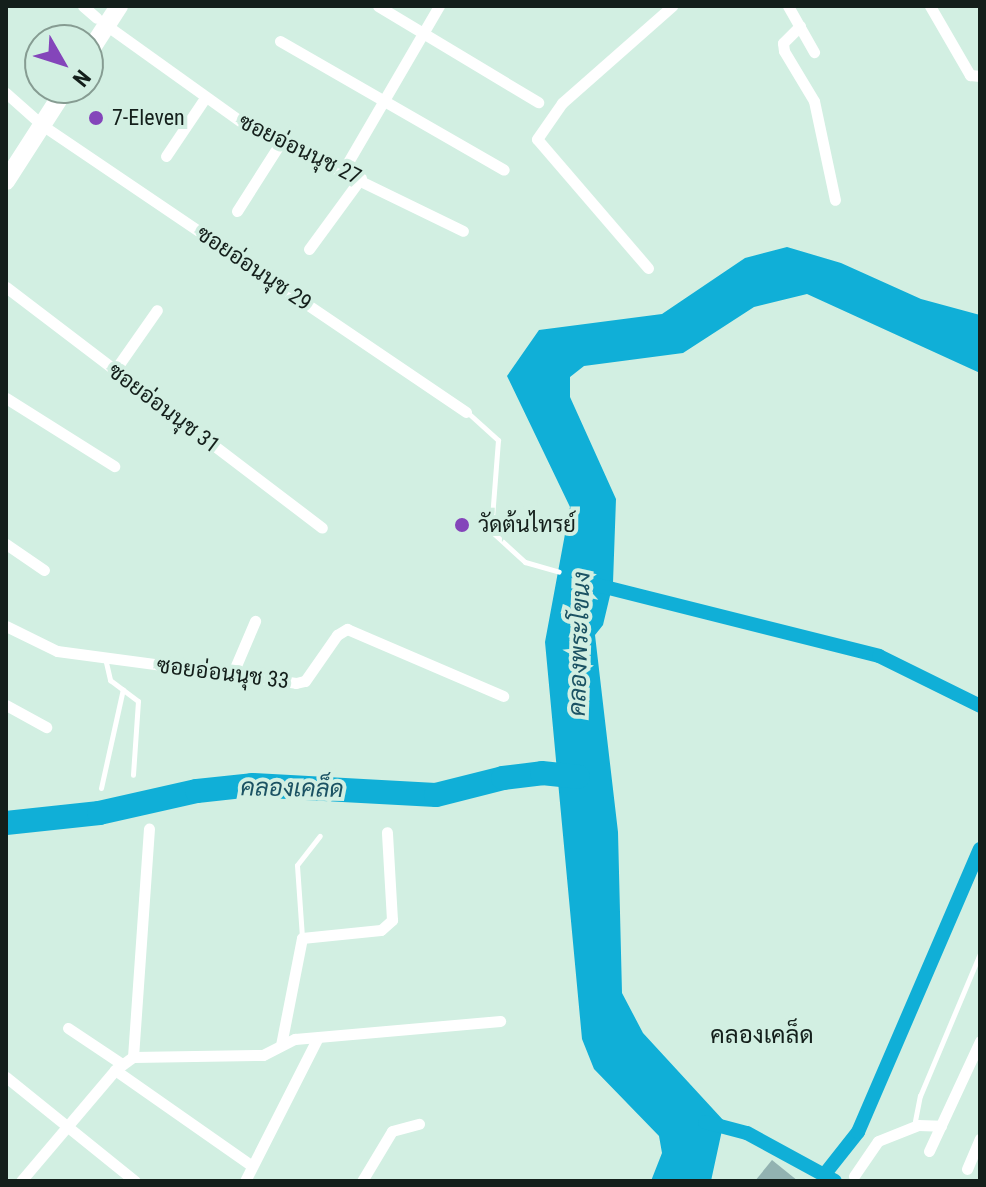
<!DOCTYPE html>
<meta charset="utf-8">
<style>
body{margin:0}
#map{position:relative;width:986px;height:1187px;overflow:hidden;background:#d2efe2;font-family:"Roboto Condensed",Sarabun,sans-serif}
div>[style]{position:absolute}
.water>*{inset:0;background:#10afd7}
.canal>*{height:14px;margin:-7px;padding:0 7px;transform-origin:7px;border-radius:7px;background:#10afd7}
.river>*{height:24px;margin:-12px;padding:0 12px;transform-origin:12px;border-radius:12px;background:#10afd7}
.building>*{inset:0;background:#92b2b1}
.service>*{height:5px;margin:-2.5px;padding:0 2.5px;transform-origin:2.5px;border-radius:2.5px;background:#fff}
.minor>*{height:11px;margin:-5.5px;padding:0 5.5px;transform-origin:5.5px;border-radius:5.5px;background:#fff}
.primary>*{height:18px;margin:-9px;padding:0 9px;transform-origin:9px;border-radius:9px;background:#fff}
.dots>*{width:22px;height:22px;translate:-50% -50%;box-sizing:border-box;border:4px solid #d2efe2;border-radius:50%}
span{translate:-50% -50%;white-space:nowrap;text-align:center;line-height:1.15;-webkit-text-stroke:8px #d2efe2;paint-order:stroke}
.poi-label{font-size:22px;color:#141f1b}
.left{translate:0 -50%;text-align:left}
.street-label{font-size:22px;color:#141f1b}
.water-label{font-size:24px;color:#1b5263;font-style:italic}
.neighbourhood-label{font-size:24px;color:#141f1b}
.frame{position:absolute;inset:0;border:8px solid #141f1b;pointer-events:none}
.north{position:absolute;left:24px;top:24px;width:80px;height:80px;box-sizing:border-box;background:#d2efe2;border:2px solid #869c92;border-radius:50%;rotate:129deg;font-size:22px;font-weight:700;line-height:32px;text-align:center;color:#141f1b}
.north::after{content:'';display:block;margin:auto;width:28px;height:36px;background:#8445ba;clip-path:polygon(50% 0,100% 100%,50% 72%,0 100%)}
</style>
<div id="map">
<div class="water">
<i style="clip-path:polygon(787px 247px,841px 263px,921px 299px,980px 315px,980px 373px,807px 294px,754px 307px,683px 353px,584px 366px,570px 377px,570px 397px,616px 499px,613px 583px,603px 625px,595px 635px,618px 832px,622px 993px,643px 1033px,724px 1121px,711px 1181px,651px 1181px,662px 1153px,659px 1136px,594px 1069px,582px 1039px,545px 642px,570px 507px,507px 376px,539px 330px,662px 314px,745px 258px)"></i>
</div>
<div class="canal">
<i style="left:593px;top:584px;width:295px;rotate:14.1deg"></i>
<i style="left:879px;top:656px;width:113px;rotate:26.3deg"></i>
<i style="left:705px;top:1122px;width:43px;rotate:14.7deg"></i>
<i style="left:747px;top:1133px;width:100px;rotate:28.6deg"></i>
<i style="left:824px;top:1175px;width:55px;rotate:-51.7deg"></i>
<i style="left:858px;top:1132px;width:308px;rotate:-66.7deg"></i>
</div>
<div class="river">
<i style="left:6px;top:823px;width:94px;rotate:-6.1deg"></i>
<i style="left:99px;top:813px;width:100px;rotate:-12.7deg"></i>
<i style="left:197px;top:791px;width:55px;rotate:-6.2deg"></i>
<i style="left:252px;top:785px;width:184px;rotate:3.1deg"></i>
<i style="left:436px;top:795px;width:69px;rotate:-14.2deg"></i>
<i style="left:503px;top:778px;width:39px;rotate:-7deg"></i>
<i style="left:542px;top:773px;width:36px;rotate:6deg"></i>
</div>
<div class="building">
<i style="clip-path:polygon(772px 1160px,798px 1181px,755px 1181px)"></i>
</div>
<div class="service">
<i style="left:467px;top:412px;width:42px;rotate:42.1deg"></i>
<i style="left:498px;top:440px;width:91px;rotate:94.4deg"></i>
<i style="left:491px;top:531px;width:46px;rotate:42.4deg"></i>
<i style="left:525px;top:562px;width:35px;rotate:16deg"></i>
<i style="left:105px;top:658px;width:23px;rotate:77deg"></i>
<i style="left:110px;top:680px;width:35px;rotate:37deg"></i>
<i style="left:138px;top:701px;width:74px;rotate:93.9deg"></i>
<i style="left:101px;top:788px;width:101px;rotate:-77.5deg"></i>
<i style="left:302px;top:937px;width:72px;rotate:-94deg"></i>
<i style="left:297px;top:865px;width:37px;rotate:-52deg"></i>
<i style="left:914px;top:1126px;width:31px;rotate:-79deg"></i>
<i style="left:920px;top:1096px;width:155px;rotate:-67.2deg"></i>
</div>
<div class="minor">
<i style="left:83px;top:6px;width:18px;rotate:41deg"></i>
<i style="left:378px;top:6px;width:187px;rotate:31deg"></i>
<i style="left:788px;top:6px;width:53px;rotate:60.5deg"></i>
<i style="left:930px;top:6px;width:80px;rotate:59.9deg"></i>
<i style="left:970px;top:75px;width:10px;rotate:6deg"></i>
<i style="left:106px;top:25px;width:173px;rotate:35.6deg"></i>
<i style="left:247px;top:126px;width:240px;rotate:25.9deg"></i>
<i style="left:800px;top:26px;width:24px;rotate:135deg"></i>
<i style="left:783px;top:43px;width:8px;rotate:83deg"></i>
<i style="left:784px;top:51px;width:58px;rotate:59deg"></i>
<i style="left:814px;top:101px;width:101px;rotate:78deg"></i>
<i style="left:280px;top:41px;width:258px;rotate:29.9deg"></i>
<i style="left:6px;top:93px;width:48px;rotate:41.6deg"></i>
<i style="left:42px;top:125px;width:512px;rotate:34.09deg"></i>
<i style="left:166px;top:156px;width:70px;rotate:-56.1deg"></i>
<i style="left:344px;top:169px;width:189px;rotate:-59.8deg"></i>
<i style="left:237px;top:211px;width:82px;rotate:-57.5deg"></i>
<i style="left:309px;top:249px;width:88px;rotate:-53.8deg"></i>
<i style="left:648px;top:268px;width:170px;rotate:-130.7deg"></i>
<i style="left:537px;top:139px;width:44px;rotate:-55.2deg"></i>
<i style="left:562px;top:103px;width:147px;rotate:-41.4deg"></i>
<i style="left:6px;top:287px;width:397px;rotate:37.3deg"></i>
<i style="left:115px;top:370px;width:73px;rotate:-55deg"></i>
<i style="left:6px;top:398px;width:128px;rotate:32.2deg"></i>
<i style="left:6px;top:544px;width:46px;rotate:34.4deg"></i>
<i style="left:6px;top:626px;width:57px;rotate:26.1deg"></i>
<i style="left:57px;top:651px;width:241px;rotate:7.6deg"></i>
<i style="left:296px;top:683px;width:9px;rotate:-13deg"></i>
<i style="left:305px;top:681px;width:56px;rotate:-55.2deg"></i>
<i style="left:337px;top:635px;width:12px;rotate:-31deg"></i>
<i style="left:347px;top:629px;width:170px;rotate:23.2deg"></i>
<i style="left:232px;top:675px;width:59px;rotate:-66.9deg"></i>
<i style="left:6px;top:705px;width:46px;rotate:28.8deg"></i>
<i style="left:68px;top:1028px;width:65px;rotate:33.7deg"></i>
<i style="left:281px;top:1045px;width:109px;rotate:-78.9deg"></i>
<i style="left:302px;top:938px;width:79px;rotate:-5.8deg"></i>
<i style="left:381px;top:930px;width:15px;rotate:-42deg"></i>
<i style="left:392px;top:920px;width:88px;rotate:-93.3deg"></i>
<i style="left:133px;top:1057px;width:229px;rotate:-86deg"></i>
<i style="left:115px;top:1070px;width:167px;rotate:35deg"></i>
<i style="left:6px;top:1077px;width:166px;rotate:38.9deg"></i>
<i style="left:929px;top:1151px;width:121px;rotate:-65.1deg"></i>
<i style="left:967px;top:1169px;width:33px;rotate:-67deg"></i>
<i style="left:854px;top:1176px;width:42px;rotate:-55.6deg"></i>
<i style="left:878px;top:1141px;width:43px;rotate:-21.8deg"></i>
<i style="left:918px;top:1125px;width:23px;rotate:2deg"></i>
<i style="left:21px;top:1181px;width:145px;rotate:-49.7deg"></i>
<i style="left:115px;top:1070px;width:22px;rotate:-36deg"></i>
<i style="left:133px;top:1057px;width:130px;rotate:-0.9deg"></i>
<i style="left:263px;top:1055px;width:36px;rotate:-27deg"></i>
<i style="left:295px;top:1039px;width:206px;rotate:-5deg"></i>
<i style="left:245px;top:1181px;width:161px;rotate:-63.1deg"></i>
<i style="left:362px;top:1181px;width:58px;rotate:-59deg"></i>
<i style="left:392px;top:1131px;width:28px;rotate:-15deg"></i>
</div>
<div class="primary">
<i style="left:88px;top:54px;width:57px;rotate:-57.1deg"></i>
<i style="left:6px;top:181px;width:111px;rotate:-57.2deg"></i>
</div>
<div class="dots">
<i style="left:96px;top:118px;background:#8445ba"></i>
<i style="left:462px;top:525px;background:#8445ba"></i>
</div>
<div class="poi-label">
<span class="left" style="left:112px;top:118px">7-Eleven</span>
<span class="left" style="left:478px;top:525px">วัดต้นไทรย์</span>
</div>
<div class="street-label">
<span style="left:300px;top:149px;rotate:26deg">ซอยอ่อนนุช 27</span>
<span style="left:254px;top:268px;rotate:34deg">ซอยอ่อนนุช 29</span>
<span style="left:164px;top:408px;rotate:37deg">ซอยอ่อนนุช 31</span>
<span style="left:223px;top:673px;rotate:7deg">ซอยอ่อนนุช 33</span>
</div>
<div class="water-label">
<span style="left:580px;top:644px;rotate:-88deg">คลองพระโขนง</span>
<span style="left:292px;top:789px;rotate:1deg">คลองเคล็ด</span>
</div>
<div class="neighbourhood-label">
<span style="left:762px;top:1036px">คลองเคล็ด</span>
</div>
<div class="frame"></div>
<div class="north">N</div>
</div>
